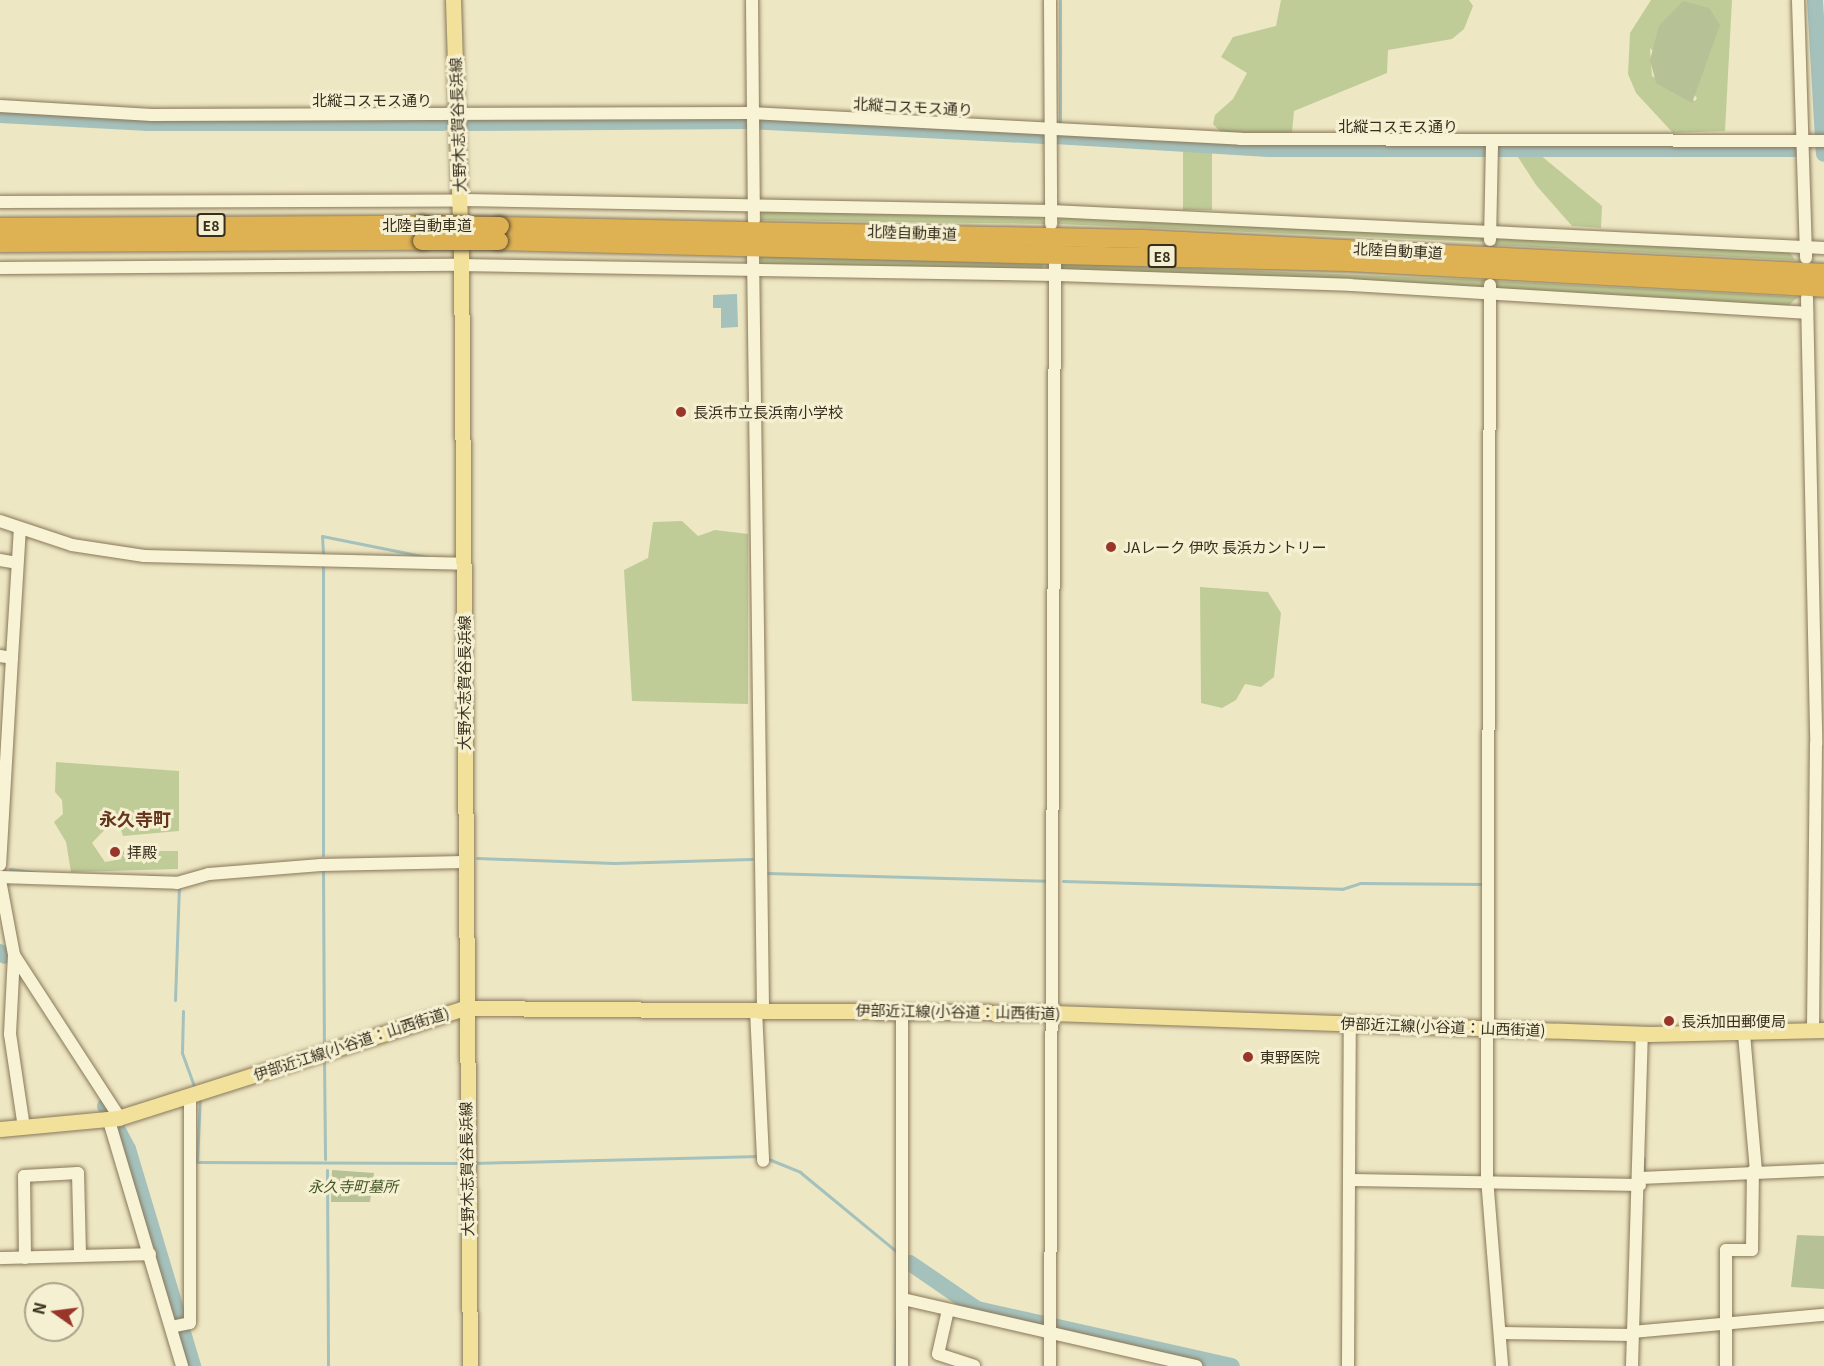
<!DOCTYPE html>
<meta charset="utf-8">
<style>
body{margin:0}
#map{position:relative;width:1824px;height:1366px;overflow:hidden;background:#eee7c3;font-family:Georgia,"Noto Sans JP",serif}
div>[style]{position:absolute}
.green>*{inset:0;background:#bfcc97}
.cemetery>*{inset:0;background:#b6c196}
.water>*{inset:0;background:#a5c1bc}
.stream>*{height:3px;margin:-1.5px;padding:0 1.5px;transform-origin:1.5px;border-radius:1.5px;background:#a5c1bc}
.river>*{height:16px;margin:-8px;padding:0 8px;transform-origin:8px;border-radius:8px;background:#a5c1bc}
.roads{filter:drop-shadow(0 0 2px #88785a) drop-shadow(0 0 2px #88785a)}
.minor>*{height:12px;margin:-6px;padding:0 6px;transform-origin:6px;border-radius:6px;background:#f9f3d6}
.major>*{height:15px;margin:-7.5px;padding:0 7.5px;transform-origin:7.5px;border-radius:7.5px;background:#f2e19a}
.highway>*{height:18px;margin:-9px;padding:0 9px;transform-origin:9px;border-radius:9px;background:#deb253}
.bridges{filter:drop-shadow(0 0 2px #56462e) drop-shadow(0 0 2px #56462e)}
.highway-bridge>*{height:18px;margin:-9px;padding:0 9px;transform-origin:9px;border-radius:9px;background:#deb253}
.dots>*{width:16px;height:16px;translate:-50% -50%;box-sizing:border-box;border:3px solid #f6f0d2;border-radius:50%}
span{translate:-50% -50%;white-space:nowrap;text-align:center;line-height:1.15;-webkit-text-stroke:6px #f6f0d2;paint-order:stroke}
.shield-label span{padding:2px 4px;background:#f6f0d2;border:2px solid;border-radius:4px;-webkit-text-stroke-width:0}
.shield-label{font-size:14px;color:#382e1e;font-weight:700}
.street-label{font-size:15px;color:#382e1e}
.poi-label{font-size:15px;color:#382e1e}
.left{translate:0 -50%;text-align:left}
.park-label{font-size:15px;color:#425524;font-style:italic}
.quarter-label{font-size:18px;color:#65351d;font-weight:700}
.north{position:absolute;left:24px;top:1282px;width:60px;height:60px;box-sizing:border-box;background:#f6f0d2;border:2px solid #aaa28a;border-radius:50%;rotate:284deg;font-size:16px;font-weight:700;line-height:24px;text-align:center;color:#382e1e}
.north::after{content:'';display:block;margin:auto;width:21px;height:27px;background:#983629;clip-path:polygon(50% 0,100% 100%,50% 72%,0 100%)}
</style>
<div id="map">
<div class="green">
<i style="clip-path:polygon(1281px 0,1469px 0,1473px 6px,1464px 29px,1452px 39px,1388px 50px,1387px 73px,1294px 111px,1292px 133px,1224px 135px,1213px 124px,1215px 115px,1233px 99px,1247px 73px,1221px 57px,1233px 37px,1276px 26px)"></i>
<i style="clip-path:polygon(evenodd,1651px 0,1732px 0,1725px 131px,1673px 133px,1636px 93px,1628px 74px,1630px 33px,1651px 0,1650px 48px,1697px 98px,1695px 101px,1652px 76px,1650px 48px)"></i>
<i style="clip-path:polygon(1183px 148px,1212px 149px,1212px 210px,1183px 210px)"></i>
<i style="clip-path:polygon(1539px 154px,1602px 206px,1601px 228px,1572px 226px,1536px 185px,1518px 157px)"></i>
<i style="clip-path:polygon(764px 207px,1038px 214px,1045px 224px,761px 220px)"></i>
<i style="clip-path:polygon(1063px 215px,1483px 236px,1483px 242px,1057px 224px)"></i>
<i style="clip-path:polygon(1496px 236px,1786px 247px,1795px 260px,1495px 245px)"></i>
<i style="clip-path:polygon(760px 255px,1043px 264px,1043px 273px,763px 267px)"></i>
<i style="clip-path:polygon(1057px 263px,1484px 280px,1481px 290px,1060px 272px)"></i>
<i style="clip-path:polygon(1494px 281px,1798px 297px,1786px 308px,1499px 293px)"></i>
<i style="clip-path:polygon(682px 521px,698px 536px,715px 530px,748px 534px,748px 704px,632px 701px,624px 570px,648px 558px,653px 522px)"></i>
<i style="clip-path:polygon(1200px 587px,1268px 592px,1281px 613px,1274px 677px,1261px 687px,1245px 684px,1236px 700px,1222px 708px,1201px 703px)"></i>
<i style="clip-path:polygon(56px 762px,179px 771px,179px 831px,123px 836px,120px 826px,110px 824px,92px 843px,105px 862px,121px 859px,123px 851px,178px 851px,178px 869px,71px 872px,66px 842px,54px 822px,63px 814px,62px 800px,55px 792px)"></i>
</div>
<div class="cemetery">
<i style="clip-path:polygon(1683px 1px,1709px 8px,1720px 25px,1692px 103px,1656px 83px,1650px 60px,1659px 26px)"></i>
<i style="clip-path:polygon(332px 1170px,374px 1173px,370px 1202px,331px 1202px)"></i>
<i style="clip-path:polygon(1797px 1235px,1824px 1236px,1824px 1289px,1791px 1287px)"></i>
</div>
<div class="water">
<i style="clip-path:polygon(737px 294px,738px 327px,721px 328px,721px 308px,713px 308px,713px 295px)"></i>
</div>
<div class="stream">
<i style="left:1060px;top:127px;width:127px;rotate:-90deg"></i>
<i style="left:323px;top:554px;width:18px;rotate:-93deg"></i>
<i style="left:322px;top:536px;width:112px;rotate:11.3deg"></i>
<i style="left:323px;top:567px;width:288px;rotate:90deg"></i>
<i style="left:477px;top:858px;width:137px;rotate:2.1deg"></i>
<i style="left:614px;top:863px;width:138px;rotate:-1.7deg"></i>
<i style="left:10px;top:869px;width:28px;rotate:8deg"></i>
<i style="left:323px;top:872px;width:171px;rotate:89.7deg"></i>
<i style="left:767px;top:873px;width:281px;rotate:1.6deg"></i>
<i style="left:149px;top:876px;width:30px;rotate:4deg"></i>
<i style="left:1063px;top:881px;width:279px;rotate:1.6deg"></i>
<i style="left:1342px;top:889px;width:19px;rotate:-18deg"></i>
<i style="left:1360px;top:883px;width:126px;rotate:0.5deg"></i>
<i style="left:175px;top:1000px;width:115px;rotate:-88deg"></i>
<i style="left:183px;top:1011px;width:42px;rotate:91.4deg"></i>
<i style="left:182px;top:1053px;width:37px;rotate:70deg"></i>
<i style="left:324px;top:1058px;width:101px;rotate:89.4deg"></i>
<i style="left:200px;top:1096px;width:66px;rotate:92.6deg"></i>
<i style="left:197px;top:1162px;width:264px;rotate:0.2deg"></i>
<i style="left:766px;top:1158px;width:37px;rotate:22deg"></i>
<i style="left:800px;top:1172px;width:124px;rotate:39.5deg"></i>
<i style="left:473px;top:1163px;width:287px;rotate:-1.4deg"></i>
<i style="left:327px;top:1170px;width:196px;rotate:89.7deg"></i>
<i style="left:1644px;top:1172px;width:14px;rotate:-90deg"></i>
<i style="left:895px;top:1366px;width:46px;rotate:-88.8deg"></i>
</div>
<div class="river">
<i style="left:1815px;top:0;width:154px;rotate:86.7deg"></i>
<i style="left:0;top:115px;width:148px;rotate:3.1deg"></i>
<i style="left:148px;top:123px;width:295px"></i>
<i style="left:466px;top:123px;width:282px;rotate:-0.4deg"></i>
<i style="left:748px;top:121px;width:297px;rotate:2.9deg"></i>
<i style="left:1055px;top:136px;width:214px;rotate:3.5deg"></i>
<i style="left:1269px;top:149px;width:525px"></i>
<i style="left:0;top:952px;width:6px;rotate:39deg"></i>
<i style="left:105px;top:1106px;width:49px;rotate:61.9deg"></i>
<i style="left:128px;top:1149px;width:227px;rotate:73.3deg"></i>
<i style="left:910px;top:1263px;width:81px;rotate:34.5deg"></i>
<i style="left:977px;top:1309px;width:261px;rotate:12.6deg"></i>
</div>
<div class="roads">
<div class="minor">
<i style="left:752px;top:0;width:220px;rotate:89.5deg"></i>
<i style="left:1050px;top:0;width:224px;rotate:89.7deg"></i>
<i style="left:1798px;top:0;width:258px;rotate:88.2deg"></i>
<i style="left:0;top:106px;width:152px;rotate:3.4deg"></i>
<i style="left:152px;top:115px;width:600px;rotate:-0.19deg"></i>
<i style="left:752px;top:113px;width:489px;rotate:3deg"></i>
<i style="left:1240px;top:139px;width:584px;rotate:0.2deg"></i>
<i style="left:0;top:202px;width:464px;rotate:-0.2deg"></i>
<i style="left:464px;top:200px;width:587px;rotate:1.07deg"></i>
<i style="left:1051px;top:211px;width:774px;rotate:2.74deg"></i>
<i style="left:1490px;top:240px;width:96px;rotate:-88.8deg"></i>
<i style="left:753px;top:254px;width:755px;rotate:89.24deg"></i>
<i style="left:0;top:268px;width:458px;rotate:-0.4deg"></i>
<i style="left:458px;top:265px;width:598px;rotate:0.96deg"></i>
<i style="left:1056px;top:275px;width:294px;rotate:1.9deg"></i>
<i style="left:1350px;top:285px;width:458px;rotate:3.5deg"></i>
<i style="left:1490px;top:285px;width:893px;rotate:90.19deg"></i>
<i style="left:1487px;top:1178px;width:189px;rotate:85.4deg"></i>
<i style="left:1807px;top:298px;width:446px;rotate:88.8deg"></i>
<i style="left:1816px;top:744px;width:287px;rotate:90.6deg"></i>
<i style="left:0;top:521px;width:76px;rotate:18.4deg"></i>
<i style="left:72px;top:545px;width:73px;rotate:8.7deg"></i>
<i style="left:144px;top:556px;width:319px;rotate:1.4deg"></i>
<i style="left:0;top:560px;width:17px;rotate:10deg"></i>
<i style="left:0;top:656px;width:12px;rotate:9deg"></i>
<i style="left:12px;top:658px;width:207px;rotate:93.3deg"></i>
<i style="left:12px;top:658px;width:130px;rotate:-86.5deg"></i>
<i style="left:0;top:877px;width:177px;rotate:1.9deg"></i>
<i style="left:177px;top:883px;width:33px;rotate:-16deg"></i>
<i style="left:209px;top:874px;width:112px;rotate:-4.6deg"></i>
<i style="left:321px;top:865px;width:143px;rotate:-1.2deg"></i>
<i style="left:0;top:880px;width:76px;rotate:79.4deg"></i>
<i style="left:14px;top:955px;width:79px;rotate:92.9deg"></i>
<i style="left:10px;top:1034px;width:95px;rotate:81.5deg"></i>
<i style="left:14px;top:955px;width:194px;rotate:57deg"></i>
<i style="left:756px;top:1010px;width:151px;rotate:87.3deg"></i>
<i style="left:902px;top:1011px;width:355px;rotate:90deg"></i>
<i style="left:1744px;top:1034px;width:138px;rotate:85deg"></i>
<i style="left:109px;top:1121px;width:256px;rotate:73.4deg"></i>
<i style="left:1640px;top:1178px;width:184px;rotate:-2.5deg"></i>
<i style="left:1352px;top:1180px;width:288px;rotate:1deg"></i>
<i style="left:0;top:1258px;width:150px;rotate:-1.5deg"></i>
<i style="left:25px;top:1258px;width:82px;rotate:-90.7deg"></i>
<i style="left:24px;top:1176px;width:54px;rotate:-3.2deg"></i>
<i style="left:78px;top:1173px;width:83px;rotate:88.6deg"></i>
<i style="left:903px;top:1299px;width:301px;rotate:12.9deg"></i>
<i style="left:948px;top:1310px;width:45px;rotate:102.8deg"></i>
<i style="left:938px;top:1354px;width:38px;rotate:18deg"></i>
<i style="left:171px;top:1327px;width:19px;rotate:-12deg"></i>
<i style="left:190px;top:1323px;width:228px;rotate:-90deg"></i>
<i style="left:1632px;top:1332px;width:193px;rotate:-5.1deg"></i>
<i style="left:1501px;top:1333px;width:131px;rotate:0.9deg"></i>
<i style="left:1050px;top:1366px;width:1108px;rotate:-89.74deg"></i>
<i style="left:1348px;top:1366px;width:342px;rotate:-89.7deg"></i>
<i style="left:1632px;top:1366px;width:332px;rotate:-88.3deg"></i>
<i style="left:1726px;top:1366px;width:116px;rotate:-90deg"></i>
<i style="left:1726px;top:1250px;width:26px"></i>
<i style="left:1752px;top:1250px;width:79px;rotate:-89.3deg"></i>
</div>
<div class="major">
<i style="left:453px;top:0;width:251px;rotate:88.2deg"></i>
<i style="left:461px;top:251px;width:1115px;rotate:89.54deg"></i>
<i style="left:0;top:1129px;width:119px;rotate:-5.3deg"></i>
<i style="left:118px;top:1118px;width:363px;rotate:-17.6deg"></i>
<i style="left:464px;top:1008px;width:589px;rotate:0.49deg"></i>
<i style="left:1053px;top:1013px;width:597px;rotate:2.01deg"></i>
<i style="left:1650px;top:1034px;width:174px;rotate:-1.3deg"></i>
</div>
<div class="highway">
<i style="left:500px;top:226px;width:643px;rotate:1.16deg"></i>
<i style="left:1143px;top:239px;width:682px;rotate:2.86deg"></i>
<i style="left:0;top:227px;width:422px;rotate:-0.3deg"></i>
<i style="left:499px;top:241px;width:849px;rotate:1.42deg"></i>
<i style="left:1348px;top:262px;width:477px;rotate:3.1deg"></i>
<i style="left:0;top:243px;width:422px;rotate:-0.3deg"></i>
</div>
</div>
<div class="bridges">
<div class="highway-bridge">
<i style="left:422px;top:225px;width:78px;rotate:0.7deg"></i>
<i style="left:422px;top:241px;width:77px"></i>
</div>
</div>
<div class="dots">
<i style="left:681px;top:412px;background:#983629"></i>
<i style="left:1111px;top:547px;background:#983629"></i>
<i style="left:115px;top:852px;background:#983629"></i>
<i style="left:1669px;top:1021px;background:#983629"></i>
<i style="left:1248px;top:1057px;background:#983629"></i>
</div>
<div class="shield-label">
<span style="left:211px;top:225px">E8</span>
<span style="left:1162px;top:256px">E8</span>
</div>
<div class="street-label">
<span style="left:372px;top:100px">北縦コスモス通り</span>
<span style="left:913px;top:106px;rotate:3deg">北縦コスモス通り</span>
<span style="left:457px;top:125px;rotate:-92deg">大野木志賀谷長浜線</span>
<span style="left:1398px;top:126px">北縦コスモス通り</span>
<span style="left:427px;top:225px">北陸自動車道</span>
<span style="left:912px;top:232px;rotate:2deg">北陸自動車道</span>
<span style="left:1398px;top:250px;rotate:3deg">北陸自動車道</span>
<span style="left:464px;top:683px;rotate:-90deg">大野木志賀谷長浜線</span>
<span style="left:958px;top:1011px;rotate:1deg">伊部近江線(小谷道：山西街道)</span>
<span style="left:1443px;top:1026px;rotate:2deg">伊部近江線(小谷道：山西街道)</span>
<span style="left:351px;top:1043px;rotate:-18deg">伊部近江線(小谷道：山西街道)</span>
<span style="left:466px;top:1169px;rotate:-91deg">大野木志賀谷長浜線</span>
</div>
<div class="poi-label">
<span class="left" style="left:693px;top:412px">長浜市立長浜南小学校</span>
<span class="left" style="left:1123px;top:547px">JAレーク 伊吹 長浜カントリー</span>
<span class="left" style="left:127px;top:852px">拝殿</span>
<span class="left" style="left:1681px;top:1021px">長浜加田郵便局</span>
<span class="left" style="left:1260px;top:1057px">東野医院</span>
</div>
<div class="park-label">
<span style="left:353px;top:1186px">永久寺町墓所</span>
</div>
<div class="quarter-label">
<span style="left:135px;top:818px">永久寺町</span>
</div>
<div class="north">N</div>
</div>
